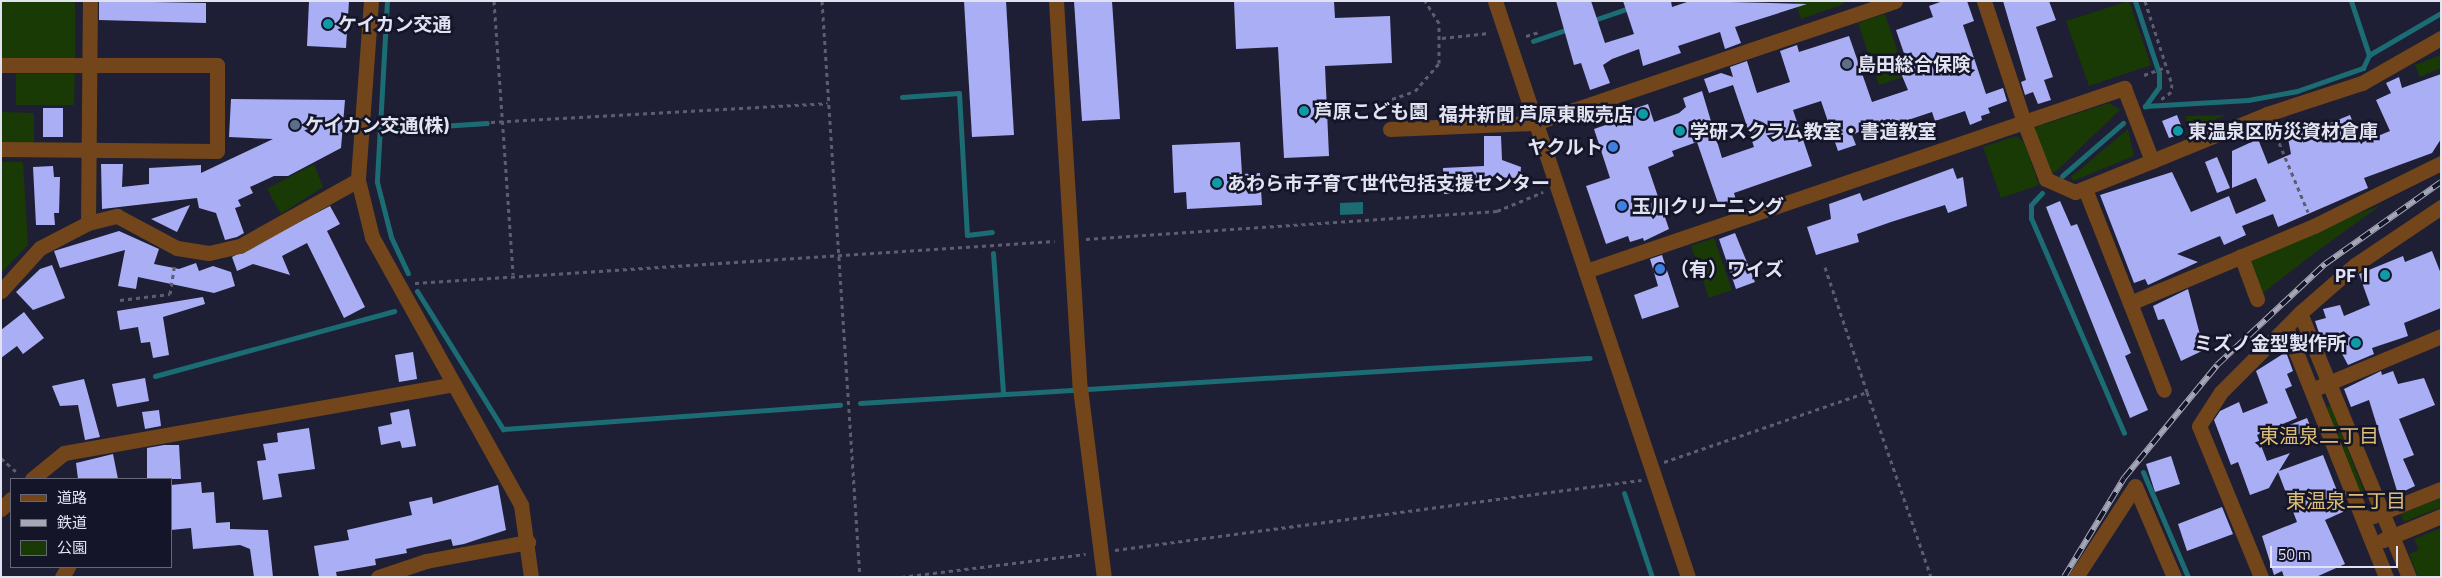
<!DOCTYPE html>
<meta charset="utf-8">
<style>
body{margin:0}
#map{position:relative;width:2442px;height:578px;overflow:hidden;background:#1e1f34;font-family:"Titillium Web","Noto Sans JP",sans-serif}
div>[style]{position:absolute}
.green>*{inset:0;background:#193a04}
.water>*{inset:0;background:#1b6d73}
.stream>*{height:5px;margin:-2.5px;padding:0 2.5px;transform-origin:2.5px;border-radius:2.5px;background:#1b6d73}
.building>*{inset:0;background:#aaaef5}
.path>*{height:3px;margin-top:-1.5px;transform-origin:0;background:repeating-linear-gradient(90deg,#5c5d70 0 4px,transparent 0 8px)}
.minor>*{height:15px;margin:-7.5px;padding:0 7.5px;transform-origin:7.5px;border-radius:7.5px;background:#72461a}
.tertiary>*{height:15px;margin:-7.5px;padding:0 7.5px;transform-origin:7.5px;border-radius:7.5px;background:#72461a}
.rail>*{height:5.5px;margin-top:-2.75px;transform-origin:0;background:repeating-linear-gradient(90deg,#15152a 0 11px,#a5a6b6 0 22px);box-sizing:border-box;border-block:1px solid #a5a6b6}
.dots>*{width:14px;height:14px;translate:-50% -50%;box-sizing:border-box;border:2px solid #15152a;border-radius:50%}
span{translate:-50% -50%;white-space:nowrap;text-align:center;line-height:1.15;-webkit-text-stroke:5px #15152a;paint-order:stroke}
.poi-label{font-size:19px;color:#e1e3f1;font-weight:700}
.left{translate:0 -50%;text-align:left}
.right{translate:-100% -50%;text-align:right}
.neighbourhood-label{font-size:20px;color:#debf75}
.frame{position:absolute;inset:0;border:2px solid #e1e3f1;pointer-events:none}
.legend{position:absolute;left:10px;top:478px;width:162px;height:90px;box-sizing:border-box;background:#15152a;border:1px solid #67677a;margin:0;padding:6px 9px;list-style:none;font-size:15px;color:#e1e3f1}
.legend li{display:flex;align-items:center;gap:10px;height:25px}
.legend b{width:25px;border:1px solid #67677a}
.scale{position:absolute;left:2270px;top:546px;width:128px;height:22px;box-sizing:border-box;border:2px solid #e1e3f1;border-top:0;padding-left:6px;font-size:15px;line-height:18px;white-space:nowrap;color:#e1e3f1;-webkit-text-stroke:4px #15152a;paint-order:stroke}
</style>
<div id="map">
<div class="green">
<i style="clip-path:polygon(1px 1px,75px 1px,75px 59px,1px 58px)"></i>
<i style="clip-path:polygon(1795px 1px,1843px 1px,1844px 4px,1801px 19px)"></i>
<i style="clip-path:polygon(2129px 1px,2151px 65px,2089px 86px,2066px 21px)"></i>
<i style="clip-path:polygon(1885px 14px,1906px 76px,1879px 85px,1858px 23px)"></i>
<i style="clip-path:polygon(2441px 55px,2441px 68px,2420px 77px,2415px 65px)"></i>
<i style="clip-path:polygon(16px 74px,75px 74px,74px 105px,16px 105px)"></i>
<i style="clip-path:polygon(2109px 103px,2120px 110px,2052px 175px,2034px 135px,2036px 127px)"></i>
<i style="clip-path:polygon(1px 112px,34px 113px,34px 144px,1px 143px)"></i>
<i style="clip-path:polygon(2227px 115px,2190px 129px,2185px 116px)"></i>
<i style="clip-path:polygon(2128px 129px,2134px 156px,2073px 181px,2071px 177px)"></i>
<i style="clip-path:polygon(2016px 136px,2024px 142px,2039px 185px,2001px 198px,1983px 147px)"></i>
<i style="clip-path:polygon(1px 162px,23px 162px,28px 245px,2px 272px)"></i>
<i style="clip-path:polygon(314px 164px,323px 187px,281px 214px,267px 189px)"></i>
<i style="clip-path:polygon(2381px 205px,2313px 254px,2262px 294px,2251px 264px,2254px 254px)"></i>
<i style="clip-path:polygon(1714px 238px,1732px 290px,1709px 298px,1691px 246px)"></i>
<i style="clip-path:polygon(2331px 406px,2365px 494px,2359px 496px,2325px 408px)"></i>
<i style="clip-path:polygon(2441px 498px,2441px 507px,2404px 522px,2401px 514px)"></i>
<i style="clip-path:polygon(2441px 528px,2441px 577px,2418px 577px,2409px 554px,2419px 550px,2414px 539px)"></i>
</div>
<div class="water">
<i style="clip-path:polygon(1363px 202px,1363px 214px,1340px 215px,1340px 203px)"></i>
</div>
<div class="stream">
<i style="left:387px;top:1px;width:181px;rotate:93.2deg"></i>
<i style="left:377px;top:182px;width:57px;rotate:75.7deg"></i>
<i style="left:391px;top:237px;width:40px;rotate:65deg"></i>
<i style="left:2135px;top:1px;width:76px;rotate:71.6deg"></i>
<i style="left:2159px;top:73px;width:14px;rotate:90deg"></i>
<i style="left:2159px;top:87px;width:24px;rotate:126deg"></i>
<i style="left:2351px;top:1px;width:57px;rotate:71.6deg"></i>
<i style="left:1591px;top:21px;width:43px;rotate:-18.9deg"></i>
<i style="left:1533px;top:41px;width:40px;rotate:-18.9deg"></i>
<i style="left:902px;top:97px;width:57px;rotate:-4deg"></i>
<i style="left:959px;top:93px;width:142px;rotate:86.8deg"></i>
<i style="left:967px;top:235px;width:25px;rotate:-7deg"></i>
<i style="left:2145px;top:106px;width:103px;rotate:-3.3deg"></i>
<i style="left:2248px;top:100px;width:50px;rotate:-10.4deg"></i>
<i style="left:2297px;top:91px;width:70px;rotate:-19.2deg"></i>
<i style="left:2363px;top:68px;width:14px;rotate:-65deg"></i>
<i style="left:2369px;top:55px;width:83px;rotate:-30.3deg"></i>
<i style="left:379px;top:130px;width:108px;rotate:-3.7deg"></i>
<i style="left:2062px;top:176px;width:81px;rotate:-41deg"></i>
<i style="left:2042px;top:193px;width:16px;rotate:133deg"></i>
<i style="left:2031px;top:205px;width:13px;rotate:90deg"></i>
<i style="left:2031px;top:218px;width:234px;rotate:66.6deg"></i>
<i style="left:993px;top:253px;width:141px;rotate:85.9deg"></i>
<i style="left:417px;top:291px;width:163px;rotate:58.1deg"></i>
<i style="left:503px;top:429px;width:338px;rotate:-4.1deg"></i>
<i style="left:155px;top:376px;width:248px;rotate:-15.2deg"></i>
<i style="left:860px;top:403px;width:731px;rotate:-3.53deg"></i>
<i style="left:2143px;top:472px;width:114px;rotate:66.8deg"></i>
<i style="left:1624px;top:493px;width:89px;rotate:71.6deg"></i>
</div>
<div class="building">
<i style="clip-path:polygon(99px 1px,206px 3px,206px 23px,99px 20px)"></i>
<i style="clip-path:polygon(309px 1px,349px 1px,346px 48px,307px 46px)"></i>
<i style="clip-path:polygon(964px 1px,1006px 1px,1014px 135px,972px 137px)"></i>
<i style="clip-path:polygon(1074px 1px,1112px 1px,1120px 119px,1082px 121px)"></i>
<i style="clip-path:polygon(1234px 1px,1334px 1px,1335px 18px,1390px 16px,1392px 63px,1325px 66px,1329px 156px,1284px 158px,1278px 47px,1236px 49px)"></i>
<i style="clip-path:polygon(1556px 1px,1591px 1px,1605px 43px,1634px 34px,1623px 1px,1671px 1px,1672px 7px,1690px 1px,1807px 4px,1735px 27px,1741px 43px,1725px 49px,1720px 32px,1678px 46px,1681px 53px,1643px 66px,1639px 49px,1612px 59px,1603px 65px,1610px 83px,1590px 90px,1581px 63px,1574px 65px)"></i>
<i style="clip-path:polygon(1943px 1px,1967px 1px,1974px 21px,1963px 25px,1986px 94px,2003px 88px,2007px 101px,1988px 108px,1990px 113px,1981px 116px,1982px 120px,1970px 125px,1965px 111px,1935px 121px,1932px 112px,1899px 123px,1887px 119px,1852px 135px,1856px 145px,1838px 151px,1821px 101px,1793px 110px,1812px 166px,1734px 193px,1736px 200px,1719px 206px,1697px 142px,1672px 151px,1674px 156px,1648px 167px,1669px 229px,1644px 241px,1643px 238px,1630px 242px,1628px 236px,1606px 244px,1586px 186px,1610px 178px,1594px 129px,1635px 115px,1633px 109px,1648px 104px,1654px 122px,1679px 113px,1686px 107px,1683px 98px,1702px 91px,1722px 158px,1754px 147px,1733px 85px,1709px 93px,1704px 79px,1721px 73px,1733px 77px,1730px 67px,1747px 61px,1757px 93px,1790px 82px,1780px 51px,1797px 45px,1799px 52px,1849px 36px,1872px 102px,1908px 90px,1900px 71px,1909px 68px,1896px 30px,1933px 17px,1929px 6px)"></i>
<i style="clip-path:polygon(2003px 1px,2049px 1px,2056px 20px,2036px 27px,2053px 77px,2044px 80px,2051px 100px,2038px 104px,2033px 92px,2025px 95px,2021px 82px,2026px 80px)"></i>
<i style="clip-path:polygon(2441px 74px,2441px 139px,2432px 153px,2364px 178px,2368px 188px,2278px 227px,2273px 214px,2242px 226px,2246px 235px,2224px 245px,2220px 236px,2177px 254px,2198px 262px,2148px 285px,2145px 279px,2134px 283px,2100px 195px,2172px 172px,2191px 212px,2229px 196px,2236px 214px,2266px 201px,2256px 178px,2232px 188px,2232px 151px,2258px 139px,2268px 164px,2291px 154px,2287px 133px,2311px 131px,2350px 115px,2361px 143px,2390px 131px,2376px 100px,2391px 93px,2386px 83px,2399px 77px,2402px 88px)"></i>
<i style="clip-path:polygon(231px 99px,345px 100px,341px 148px,288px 176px,274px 176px,250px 187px,253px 193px,238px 200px,241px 206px,235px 208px,244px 233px,237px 237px,225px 240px,216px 213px,199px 208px,197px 198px,102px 209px,101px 164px,123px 164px,122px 187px,149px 184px,149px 168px,201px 165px,201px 173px,273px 139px,229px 137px)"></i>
<i style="clip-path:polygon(43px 108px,63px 108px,63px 137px,43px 137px)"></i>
<i style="clip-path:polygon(2177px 115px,2184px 133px,2169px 138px,2162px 121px)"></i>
<i style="clip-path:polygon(1484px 136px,1501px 136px,1502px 160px,1521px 167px,1520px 178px,1485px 177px,1485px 186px,1471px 186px,1472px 193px,1444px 194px,1443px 168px,1484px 166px)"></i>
<i style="clip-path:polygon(1240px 142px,1242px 174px,1260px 173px,1262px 205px,1187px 209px,1186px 192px,1174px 193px,1172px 145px)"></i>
<i style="clip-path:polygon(2217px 157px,2230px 188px,2217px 193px,2205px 162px)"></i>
<i style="clip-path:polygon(53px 166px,54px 177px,60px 177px,59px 213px,54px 213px,55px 225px,36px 225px,33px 167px)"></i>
<i style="clip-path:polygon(1953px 168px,1957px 179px,1963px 177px,1967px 206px,1948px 213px,1945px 205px,1891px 222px,1857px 234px,1859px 242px,1816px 255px,1807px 227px,1831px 219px,1829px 204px,1860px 193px,1863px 201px)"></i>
<i style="clip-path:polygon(2060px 201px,2071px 226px,2077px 224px,2131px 353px,2125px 356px,2148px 410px,2130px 418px,2046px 207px)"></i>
<i style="clip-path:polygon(190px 205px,177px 232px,151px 219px)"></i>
<i style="clip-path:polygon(330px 206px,340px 224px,327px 231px,365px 307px,344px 318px,307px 243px,282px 256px,290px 275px,253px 264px,237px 271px,232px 257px)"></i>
<i style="clip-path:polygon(119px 231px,159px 249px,154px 264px,179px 269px,196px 263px,199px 271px,213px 266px,231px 272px,235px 286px,214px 293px,138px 277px,136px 289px,118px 286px,125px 250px,60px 268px,54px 251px)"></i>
<i style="clip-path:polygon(1735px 233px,1755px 282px,1736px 289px,1719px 239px)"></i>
<i style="clip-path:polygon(2432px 251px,2441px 274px,2441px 308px,2404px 323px,2408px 336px,2372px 348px,2374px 354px,2348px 365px,2332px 335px,2321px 339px,2315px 321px,2326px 318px,2323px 309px,2340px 305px,2344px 316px,2370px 305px,2359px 274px,2403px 256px,2405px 262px)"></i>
<i style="clip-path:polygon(1662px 255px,1679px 307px,1642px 319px,1634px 295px,1658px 286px,1650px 259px)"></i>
<i style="clip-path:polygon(52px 265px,65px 298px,33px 310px,16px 292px,40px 269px)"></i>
<i style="clip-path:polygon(2188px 289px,2204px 350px,2181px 361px,2164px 319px,2158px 320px,2153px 306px)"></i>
<i style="clip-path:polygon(203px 297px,205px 304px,163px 317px,169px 355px,153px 358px,150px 342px,141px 343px,138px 327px,120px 330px,117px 311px)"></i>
<i style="clip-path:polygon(24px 312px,44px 338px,23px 354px,17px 346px,1px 358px,1px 330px)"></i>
<i style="clip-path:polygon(413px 352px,417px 379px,399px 382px,395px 355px)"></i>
<i style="clip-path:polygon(2286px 352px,2293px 371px,2287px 374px,2292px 386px,2285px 389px,2297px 418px,2257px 435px,2267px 461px,2290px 453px,2279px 471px,2323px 455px,2345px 511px,2325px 520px,2345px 564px,2316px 577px,2284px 577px,2282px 571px,2274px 575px,2262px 536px,2297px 522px,2278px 472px,2269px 488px,2250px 495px,2238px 462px,2231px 465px,2214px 420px,2220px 411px,2239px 402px,2243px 413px,2268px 403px,2256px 371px)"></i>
<i style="clip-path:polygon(2381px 371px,2382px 375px,2393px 371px,2398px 384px,2424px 378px,2435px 405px,2399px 419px,2414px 455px,2403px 459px,2415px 486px,2398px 494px,2369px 400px,2351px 407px,2344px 389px)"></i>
<i style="clip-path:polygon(145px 378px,149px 401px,117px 407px,112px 384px)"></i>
<i style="clip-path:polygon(84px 379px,100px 437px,85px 440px,78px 405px,60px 406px,52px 386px)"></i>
<i style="clip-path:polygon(409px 409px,416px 446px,402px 448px,400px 441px,381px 445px,378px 427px,392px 424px,390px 413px)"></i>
<i style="clip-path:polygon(159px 410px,161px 426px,145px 429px,142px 412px)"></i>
<i style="clip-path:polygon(2307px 418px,2312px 431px,2302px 434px,2295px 445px,2287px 426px)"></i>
<i style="clip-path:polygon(309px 428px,315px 469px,278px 474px,282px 497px,263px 500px,257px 461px,266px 460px,263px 444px,278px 442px,277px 433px)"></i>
<i style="clip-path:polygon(164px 445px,179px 445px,181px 479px,147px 479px,147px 448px)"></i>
<i style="clip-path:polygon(113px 454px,118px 479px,78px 479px,76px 463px)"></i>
<i style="clip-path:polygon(2171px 456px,2180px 484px,2155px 492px,2146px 464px)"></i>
<i style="clip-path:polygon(201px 482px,202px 493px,214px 492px,216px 523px,230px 522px,230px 529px,268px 530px,273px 577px,254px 577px,250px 549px,240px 545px,193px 549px,191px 528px,171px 530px,171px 485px)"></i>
<i style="clip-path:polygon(498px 485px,506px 530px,464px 544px,453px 546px,451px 539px,406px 549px,407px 553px,375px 559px,376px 565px,336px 572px,337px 577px,319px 577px,314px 546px,349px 540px,347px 530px,412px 515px,409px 502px,432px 497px,433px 504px)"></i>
<i style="clip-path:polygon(2222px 507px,2233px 534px,2187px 551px,2178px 524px)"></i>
</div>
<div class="path">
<i style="left:494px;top:1px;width:274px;rotate:86deg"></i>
<i style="left:822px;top:1px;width:577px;rotate:86.23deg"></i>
<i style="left:2145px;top:1px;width:87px;rotate:72deg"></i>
<i style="left:2172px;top:84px;width:8px;rotate:97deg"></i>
<i style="left:2171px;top:92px;width:14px;rotate:144deg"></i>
<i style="left:1526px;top:36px;width:14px;rotate:-17deg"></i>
<i style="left:1442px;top:38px;width:47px;rotate:-6.1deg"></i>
<i style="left:2144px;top:75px;width:23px;rotate:-20deg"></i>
<i style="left:1392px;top:99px;width:24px;rotate:-19deg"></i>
<i style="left:1415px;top:91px;width:37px;rotate:-49deg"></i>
<i style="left:1439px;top:63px;width:40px;rotate:-90deg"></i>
<i style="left:1439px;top:23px;width:26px;rotate:-122deg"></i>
<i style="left:491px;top:122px;width:337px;rotate:-3.2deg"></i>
<i style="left:2273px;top:128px;width:91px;rotate:67.4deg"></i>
<i style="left:1086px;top:239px;width:412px;rotate:-3.9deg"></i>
<i style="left:1497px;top:211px;width:50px;rotate:-22.4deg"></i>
<i style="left:1825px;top:267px;width:132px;rotate:71.4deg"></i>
<i style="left:415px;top:283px;width:641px;rotate:-3.75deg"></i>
<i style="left:120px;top:300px;width:50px;rotate:-6.8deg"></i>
<i style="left:170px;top:294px;width:32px;rotate:-81deg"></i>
<i style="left:1px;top:458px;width:24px;rotate:42deg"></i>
<i style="left:1664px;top:462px;width:215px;rotate:-19deg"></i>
<i style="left:1867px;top:392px;width:196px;rotate:70.9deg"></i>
<i style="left:1115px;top:550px;width:531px;rotate:-7.58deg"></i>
<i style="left:901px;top:577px;width:186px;rotate:-7.1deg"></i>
</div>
<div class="minor">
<i style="left:1px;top:65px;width:216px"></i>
<i style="left:217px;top:65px;width:86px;rotate:90deg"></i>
<i style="left:217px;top:151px;width:216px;rotate:-179.5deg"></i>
<i style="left:2124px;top:88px;width:78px;rotate:69deg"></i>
<i style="left:2152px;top:161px;width:83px;rotate:158.1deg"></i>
<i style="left:2075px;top:192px;width:32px;rotate:-156deg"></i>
<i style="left:2046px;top:179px;width:61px;rotate:-111.1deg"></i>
<i style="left:2024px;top:122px;width:106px;rotate:-18.8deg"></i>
<i style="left:1390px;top:129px;width:145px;rotate:-2.4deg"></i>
<i style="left:1535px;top:123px;width:380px;rotate:-18.7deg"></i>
<i style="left:2152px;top:161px;width:124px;rotate:-22.2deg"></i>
<i style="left:2267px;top:114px;width:100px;rotate:-18.1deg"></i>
<i style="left:2362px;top:83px;width:91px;rotate:-29.7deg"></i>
<i style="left:2085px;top:189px;width:123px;rotate:68.5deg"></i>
<i style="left:2130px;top:303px;width:199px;rotate:-22.7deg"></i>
<i style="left:2314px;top:226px;width:142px;rotate:-26.4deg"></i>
<i style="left:88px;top:223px;width:222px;rotate:-89.5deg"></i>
<i style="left:2241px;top:256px;width:46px;rotate:69.6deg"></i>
<i style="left:1586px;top:271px;width:463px;rotate:-18.8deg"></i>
<i style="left:2024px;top:122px;width:127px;rotate:-108.3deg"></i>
<i style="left:1px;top:291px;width:58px;rotate:-47.8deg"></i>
<i style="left:40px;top:248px;width:54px;rotate:-27.5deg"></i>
<i style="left:88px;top:223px;width:30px;rotate:-14deg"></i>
<i style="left:117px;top:216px;width:68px;rotate:28.1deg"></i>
<i style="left:177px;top:248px;width:32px;rotate:9deg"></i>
<i style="left:209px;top:253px;width:32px;rotate:-13deg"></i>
<i style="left:240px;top:246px;width:135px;rotate:-29.2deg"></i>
<i style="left:2130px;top:303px;width:93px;rotate:68.7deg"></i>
<i style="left:2300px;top:313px;width:286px;rotate:67.6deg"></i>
<i style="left:2286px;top:327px;width:269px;rotate:68.2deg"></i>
<i style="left:2319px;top:387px;width:132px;rotate:-22.7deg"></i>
<i style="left:32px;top:479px;width:41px;rotate:-39.1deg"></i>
<i style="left:64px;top:453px;width:396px;rotate:-10deg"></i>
<i style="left:1px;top:509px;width:14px;rotate:-45deg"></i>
<i style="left:2373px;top:516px;width:73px;rotate:-21.7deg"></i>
<i style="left:2383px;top:540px;width:63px;rotate:-22.5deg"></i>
<i style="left:62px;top:577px;width:12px;rotate:-59deg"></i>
<i style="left:378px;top:577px;width:51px;rotate:-18.4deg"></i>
<i style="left:426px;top:561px;width:104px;rotate:-10.6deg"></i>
<i style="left:2076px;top:577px;width:108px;rotate:-57deg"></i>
<i style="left:2135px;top:486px;width:99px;rotate:66.8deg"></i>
<i style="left:2261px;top:577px;width:163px;rotate:-112.3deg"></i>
<i style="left:2199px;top:426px;width:40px;rotate:-57.1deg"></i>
<i style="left:2221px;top:392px;width:112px;rotate:-45deg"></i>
<i style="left:2300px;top:313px;width:73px;rotate:-41.1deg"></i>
<i style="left:2355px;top:265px;width:104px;rotate:-34deg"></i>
</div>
<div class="tertiary">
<i style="left:371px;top:1px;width:179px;rotate:94.2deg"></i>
<i style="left:358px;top:180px;width:59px;rotate:76.2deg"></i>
<i style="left:372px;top:237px;width:307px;rotate:60.9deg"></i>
<i style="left:521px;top:505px;width:73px;rotate:82.1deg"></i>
<i style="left:1056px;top:1px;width:388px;rotate:86.5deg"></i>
<i style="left:1080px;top:388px;width:191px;rotate:82.8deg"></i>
<i style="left:1495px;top:1px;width:607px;rotate:71.48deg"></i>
</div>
<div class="rail">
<i style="left:2064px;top:577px;width:116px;rotate:-58.8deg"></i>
<i style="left:2124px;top:478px;width:146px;rotate:-50.5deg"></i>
<i style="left:2217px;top:365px;width:148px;rotate:-43.1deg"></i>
<i style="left:2325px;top:264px;width:142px;rotate:-35.3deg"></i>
</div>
<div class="dots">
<i style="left:328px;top:24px;background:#0f9aa8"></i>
<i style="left:1847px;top:64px;background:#5c6f8a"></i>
<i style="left:1304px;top:111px;background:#0f9aa8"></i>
<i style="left:1643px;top:114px;background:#0f9aa8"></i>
<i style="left:295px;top:125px;background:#5c6f8a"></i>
<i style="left:1680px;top:131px;background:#0f9aa8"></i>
<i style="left:2178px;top:131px;background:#0f9aa8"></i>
<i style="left:1613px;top:147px;background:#3f7fe0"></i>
<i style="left:1217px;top:183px;background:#0f9aa8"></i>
<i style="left:1622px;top:206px;background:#3f7fe0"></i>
<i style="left:1660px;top:269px;background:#3f7fe0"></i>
<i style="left:2385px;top:275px;background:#0f9aa8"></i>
<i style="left:2356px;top:343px;background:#0f9aa8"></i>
</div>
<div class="poi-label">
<span class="left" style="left:338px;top:24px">ケイカン交通</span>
<span class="left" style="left:1857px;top:64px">島田総合保険</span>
<span class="left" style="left:1314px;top:111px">芦原こども園</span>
<span class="right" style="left:1633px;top:114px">福井新聞 芦原東販売店</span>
<span class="left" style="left:305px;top:125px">ケイカン交通(株)</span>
<span class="left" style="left:1690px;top:131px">学研スクラム教室・書道教室</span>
<span class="left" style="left:2188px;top:131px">東温泉区防災資材倉庫</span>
<span class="right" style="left:1603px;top:147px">ヤクルト</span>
<span class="left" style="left:1227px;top:183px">あわら市子育て世代包括支援センター</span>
<span class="left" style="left:1632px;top:206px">玉川クリーニング</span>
<span class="left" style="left:1670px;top:269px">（有）ワイズ</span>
<span class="right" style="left:2375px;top:275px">PFⅠ</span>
<span class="right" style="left:2346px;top:343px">ミズノ金型製作所</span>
</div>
<div class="neighbourhood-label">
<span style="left:2319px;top:435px">東温泉二丁目</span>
<span style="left:2346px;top:500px">東温泉二丁目</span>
</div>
<div class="frame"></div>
<ul class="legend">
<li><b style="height:6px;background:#72461a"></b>道路</li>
<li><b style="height:6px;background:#a5a6b6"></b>鉄道</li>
<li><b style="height:14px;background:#193a04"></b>公園</li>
</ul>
<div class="scale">50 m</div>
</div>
